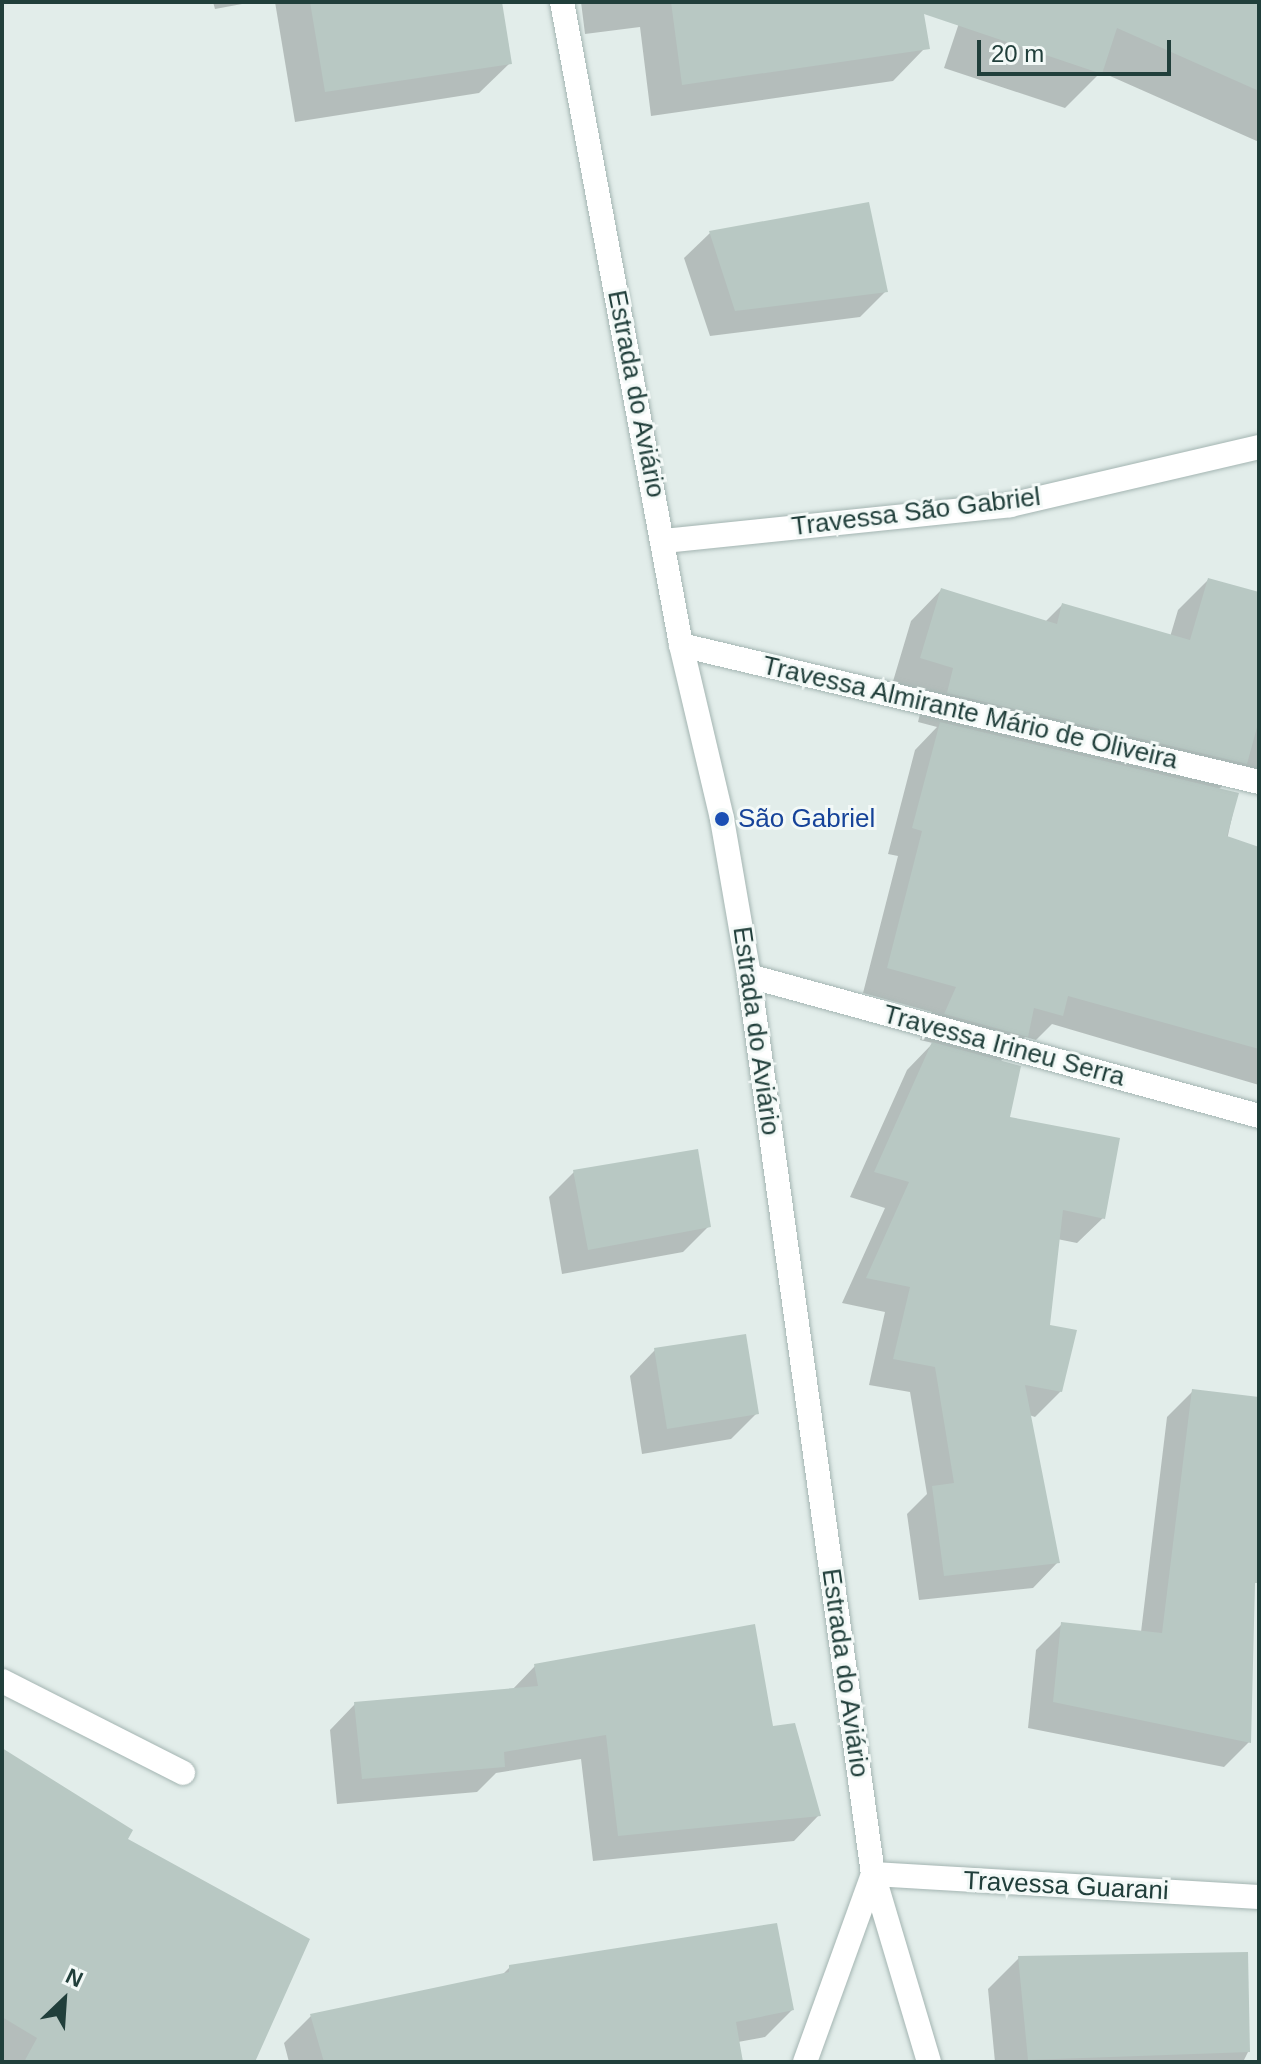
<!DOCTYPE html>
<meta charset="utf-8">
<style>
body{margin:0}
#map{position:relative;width:1261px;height:2064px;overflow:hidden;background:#e2edea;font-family:Helvetica,sans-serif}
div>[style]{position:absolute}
.shadow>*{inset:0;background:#0003}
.building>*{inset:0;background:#b8c8c3}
.roads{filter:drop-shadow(0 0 2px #a4b5b2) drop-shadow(0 0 2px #a4b5b2)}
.minor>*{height:24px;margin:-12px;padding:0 12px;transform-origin:12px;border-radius:12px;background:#fff}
.tertiary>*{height:24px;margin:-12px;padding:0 12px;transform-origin:12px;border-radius:12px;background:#fff}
.dots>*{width:22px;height:22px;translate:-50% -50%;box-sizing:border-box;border:4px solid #f3f9f7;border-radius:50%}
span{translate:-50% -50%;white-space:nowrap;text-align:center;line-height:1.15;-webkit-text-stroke:6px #f3f9f7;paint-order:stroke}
.street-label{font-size:26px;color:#213f3b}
.transit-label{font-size:26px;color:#164399}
.left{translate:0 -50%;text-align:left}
.frame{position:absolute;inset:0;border:4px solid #213f3b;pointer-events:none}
.north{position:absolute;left:24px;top:1960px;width:80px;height:80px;-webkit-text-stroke:6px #f3f9f7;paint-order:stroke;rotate:25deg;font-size:22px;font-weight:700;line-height:32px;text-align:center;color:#213f3b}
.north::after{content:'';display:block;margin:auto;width:28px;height:36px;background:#213f3b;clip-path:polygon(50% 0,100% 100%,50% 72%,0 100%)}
.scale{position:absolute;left:977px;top:40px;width:194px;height:36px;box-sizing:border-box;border:4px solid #213f3b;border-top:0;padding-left:10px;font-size:24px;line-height:28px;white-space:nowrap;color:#213f3b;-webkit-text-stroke:6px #f3f9f7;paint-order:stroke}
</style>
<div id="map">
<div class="shadow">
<i style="clip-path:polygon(213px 2px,253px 2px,215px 9px)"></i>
<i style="clip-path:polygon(275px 2px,500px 2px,510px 63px,479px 93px,295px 122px)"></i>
<i style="clip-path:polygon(581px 2px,916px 2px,924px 49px,893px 81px,651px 116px,640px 27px,585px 34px)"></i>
<i style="clip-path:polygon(966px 2px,1259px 2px,1259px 142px,1101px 72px,1065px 108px,944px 68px)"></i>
<i style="clip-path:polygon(710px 233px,885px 292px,860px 317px,710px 336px,684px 258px)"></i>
<i style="clip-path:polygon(1208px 580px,1259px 594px,1259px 777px,1237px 771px,1218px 790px,1237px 794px,1227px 840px,1259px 848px,1259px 1085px,1052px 1024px,1036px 1040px,1025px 1037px,1000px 1062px,1008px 1119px,1103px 1218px,1077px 1243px,1057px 1239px,1048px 1326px,1061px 1391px,1035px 1417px,1029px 1415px,1058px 1562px,1033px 1588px,919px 1600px,907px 1514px,927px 1494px,910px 1392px,869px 1385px,885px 1312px,842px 1303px,885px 1208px,850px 1197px,907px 1070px,933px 1043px,920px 1040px,932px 1012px,863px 993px,898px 856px,888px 854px,915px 750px,937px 727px,918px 722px,924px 698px,891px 688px,911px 621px,941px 590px,1045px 622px,1062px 605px,1170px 637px,1178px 610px)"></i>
<i style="clip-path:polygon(574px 1172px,709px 1226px,683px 1252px,562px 1274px,549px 1197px)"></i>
<i style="clip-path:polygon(655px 1350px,757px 1413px,731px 1439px,642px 1454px,630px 1376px)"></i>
<i style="clip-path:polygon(1192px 1392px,1259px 1399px,1259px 1570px,1253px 1587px,1249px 1742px,1224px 1767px,1028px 1728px,1036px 1650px,1062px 1624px,1141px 1632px,1167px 1417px)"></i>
<i style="clip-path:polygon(535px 1666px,772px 1729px,819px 1815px,794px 1841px,593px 1861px,581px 1759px,496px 1773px,477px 1792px,337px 1804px,330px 1730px,355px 1704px,511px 1691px)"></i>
<i style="clip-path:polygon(2px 1750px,125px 1840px,253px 2062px,2px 2062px)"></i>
<i style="clip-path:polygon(1019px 1958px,1248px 2052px,1243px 2062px,995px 2062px,988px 1989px)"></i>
<i style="clip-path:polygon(510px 1967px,792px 2010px,765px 2037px,738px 2042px,741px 2062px,289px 2062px,284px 2043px,311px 2016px,501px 1976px)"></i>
</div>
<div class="building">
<i style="clip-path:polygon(310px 2px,502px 2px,512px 64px,325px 92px)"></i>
<i style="clip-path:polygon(671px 2px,1259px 2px,1259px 91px,1117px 28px,1102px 74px,924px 14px,930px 49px,682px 85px)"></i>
<i style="clip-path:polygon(869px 202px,888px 292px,735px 311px,709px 231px)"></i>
<i style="clip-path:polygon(1208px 578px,1259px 592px,1259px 720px,1247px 764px,947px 693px,953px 668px,920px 658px,941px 588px,1057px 624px,1062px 603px,1190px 640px)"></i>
<i style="clip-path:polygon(940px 722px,1239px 793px,1227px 836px,1259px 847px,1259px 1049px,1068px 996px,1063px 1016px,1034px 1008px,1028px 1037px,944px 1014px,956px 987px,887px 968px,922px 831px,912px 828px)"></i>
<i style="clip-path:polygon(932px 1042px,1021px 1066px,1010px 1117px,1120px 1138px,1105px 1219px,1063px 1210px,1050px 1325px,1077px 1330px,1062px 1392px,1025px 1385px,1060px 1563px,944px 1576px,932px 1486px,954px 1483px,935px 1367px,893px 1359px,910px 1287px,866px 1278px,909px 1182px,874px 1172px)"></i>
<i style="clip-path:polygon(698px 1149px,711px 1227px,588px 1250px,573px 1170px)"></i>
<i style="clip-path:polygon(746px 1334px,759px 1414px,667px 1429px,654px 1348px)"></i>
<i style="clip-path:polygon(1192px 1389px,1259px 1397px,1259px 1583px,1255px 1583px,1251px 1743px,1053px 1702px,1061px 1622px,1162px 1633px)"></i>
<i style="clip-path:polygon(755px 1624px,773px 1726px,795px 1723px,821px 1816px,618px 1836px,606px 1735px,504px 1752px,505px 1767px,362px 1779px,354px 1702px,538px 1686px,534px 1664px)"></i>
<i style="clip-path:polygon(2px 1748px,133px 1830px,128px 1839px,310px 1939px,255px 2062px,24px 2062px,37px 2038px,2px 2017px)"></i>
<i style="clip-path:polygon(777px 1923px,794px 2010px,736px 2022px,743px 2062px,324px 2062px,310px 2014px,509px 1972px,509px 1965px)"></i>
<i style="clip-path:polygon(1248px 1952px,1250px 2052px,1028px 2060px,1018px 1956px)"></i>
</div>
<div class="roads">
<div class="minor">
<i style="left:664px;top:541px;width:348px;rotate:-5.9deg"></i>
<i style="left:1010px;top:505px;width:256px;rotate:-13.1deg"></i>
<i style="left:681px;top:645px;width:594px;rotate:13.33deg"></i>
<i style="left:749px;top:976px;width:529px;rotate:15.35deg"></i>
<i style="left:2px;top:1681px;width:203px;rotate:26.9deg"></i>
<i style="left:805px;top:2062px;width:200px;rotate:-70.1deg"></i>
<i style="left:873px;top:1874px;width:387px;rotate:3.4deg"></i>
</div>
<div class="tertiary">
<i style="left:562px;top:2px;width:654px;rotate:79.51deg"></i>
<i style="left:681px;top:645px;width:179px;rotate:76.7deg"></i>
<i style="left:722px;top:819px;width:159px;rotate:80.2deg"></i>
<i style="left:749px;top:976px;width:907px;rotate:82.14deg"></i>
<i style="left:873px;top:1874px;width:196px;rotate:73.4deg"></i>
</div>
</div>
<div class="dots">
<i style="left:722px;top:819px;background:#1a4fb4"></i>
</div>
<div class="street-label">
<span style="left:636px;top:394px;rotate:79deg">Estrada do Aviário</span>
<span style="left:916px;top:512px;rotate:-7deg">Travessa São Gabriel</span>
<span style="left:970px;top:713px;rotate:13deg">Travessa Almirante Mário de Oliveira</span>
<span style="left:756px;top:1031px;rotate:82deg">Estrada do Aviário</span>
<span style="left:1004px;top:1046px;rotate:15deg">Travessa Irineu Serra</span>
<span style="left:845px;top:1673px;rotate:82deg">Estrada do Aviário</span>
<span style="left:1066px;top:1886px;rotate:3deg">Travessa Guarani</span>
</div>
<div class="transit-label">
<span class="left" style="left:738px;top:819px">São Gabriel</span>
</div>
<div class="frame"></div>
<div class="north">N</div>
<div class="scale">20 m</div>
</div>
